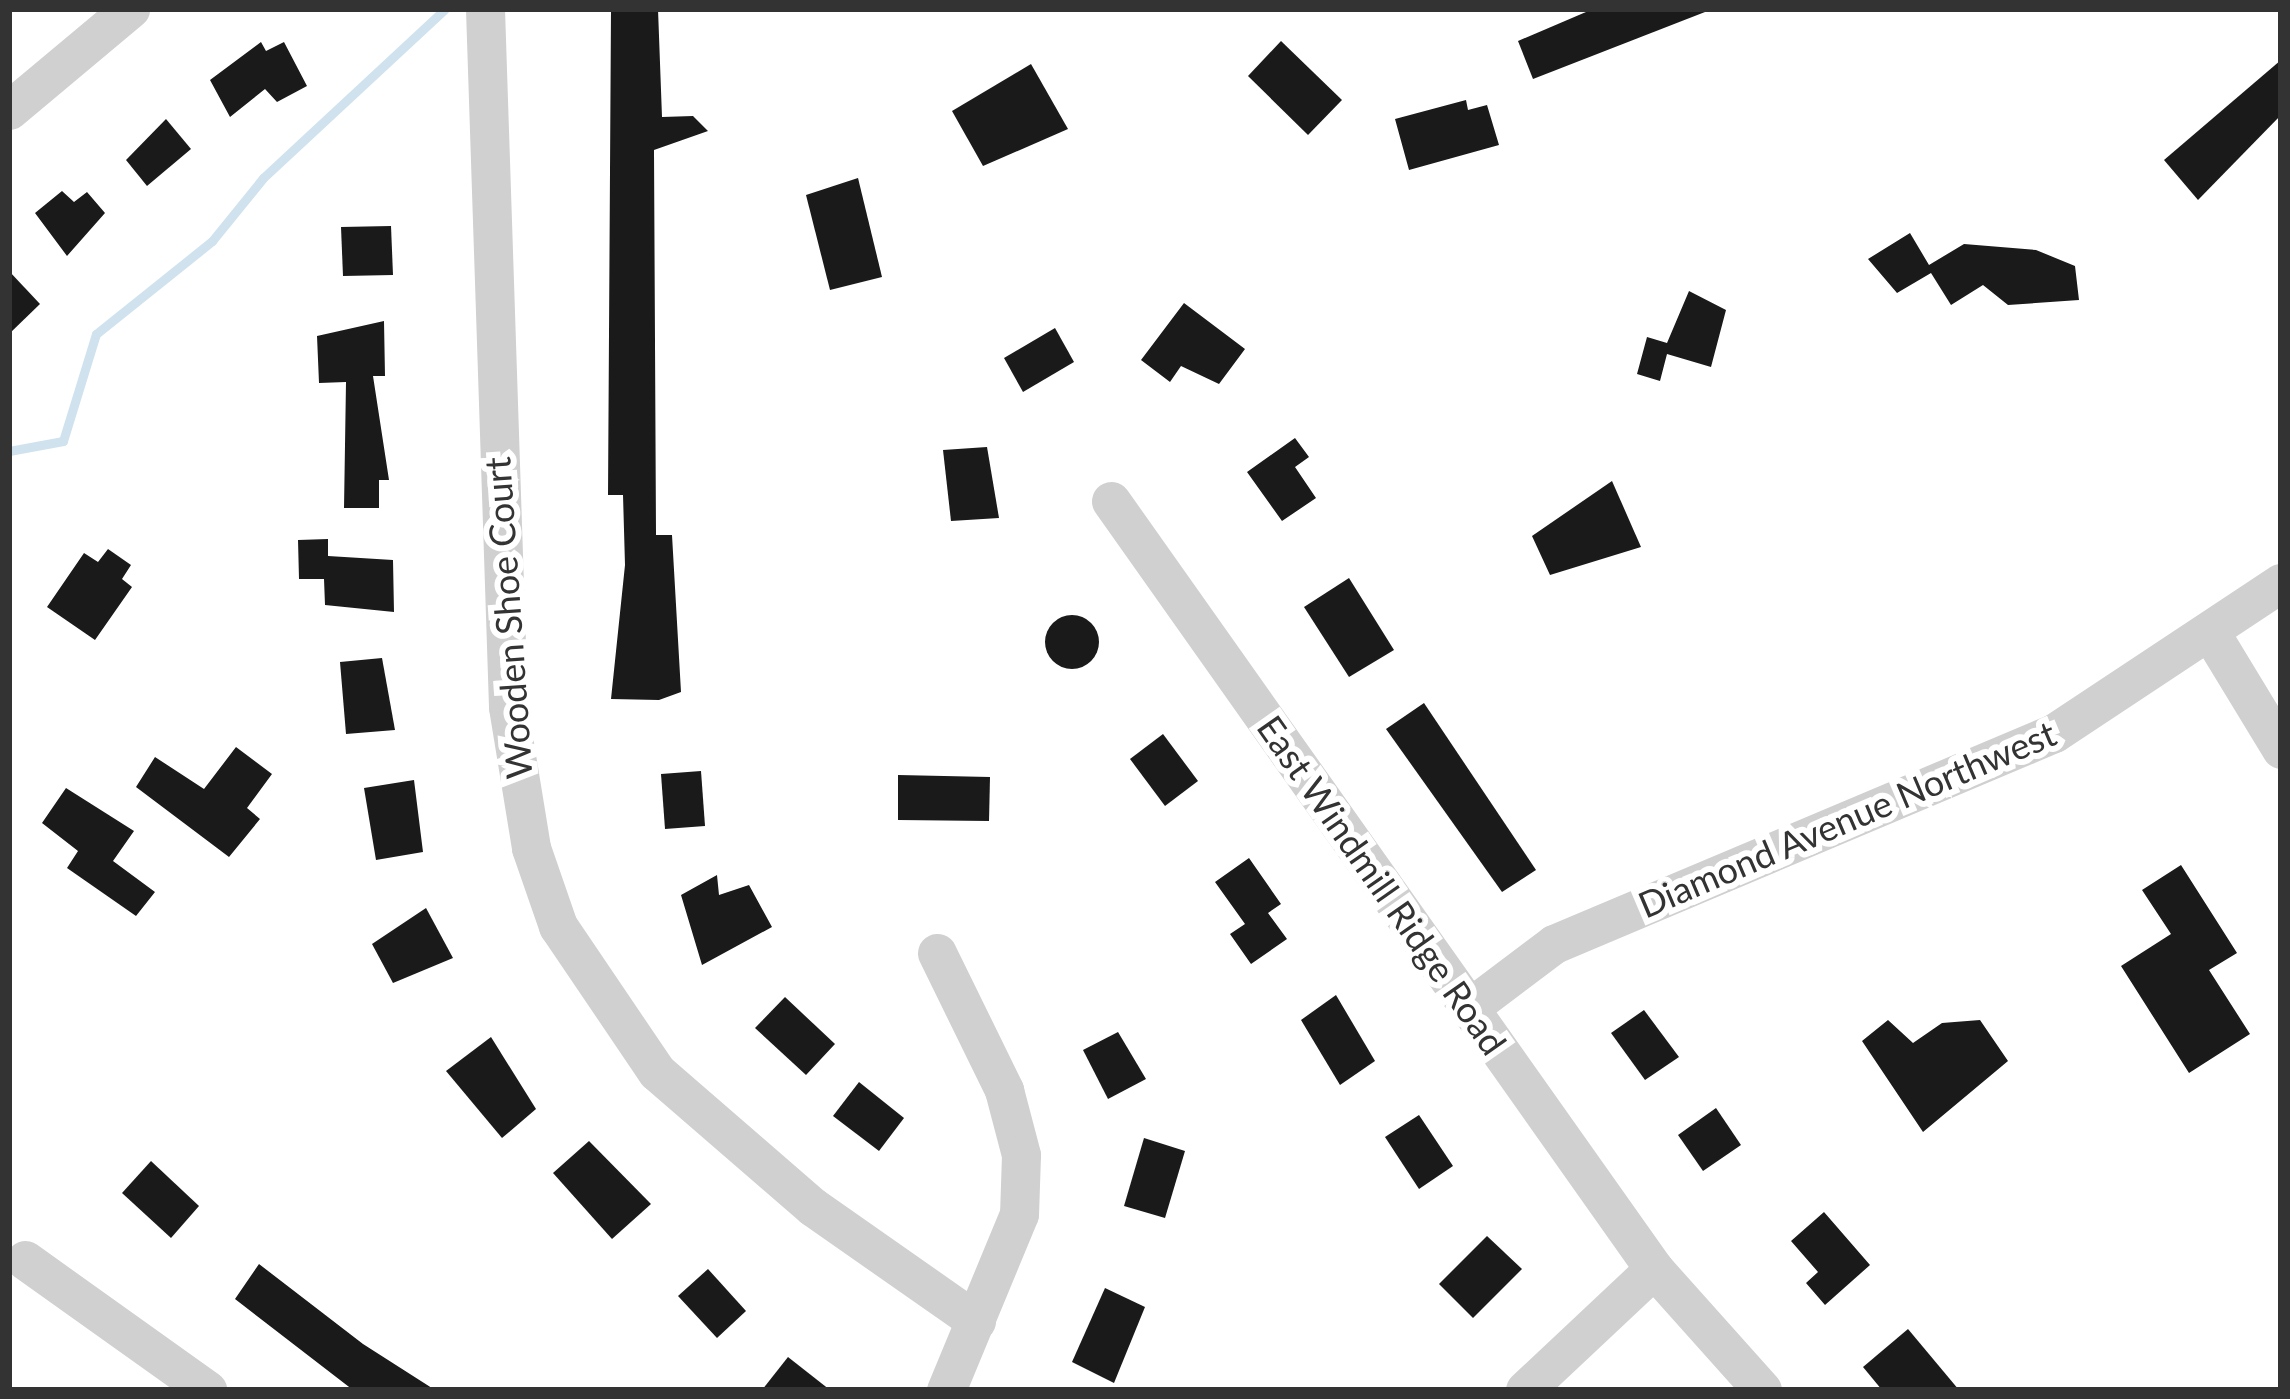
<!DOCTYPE html>
<style>
body{margin:0}
#map{position:relative;width:2290px;height:1399px;overflow:hidden;background:#fff;font-family:Lato,sans-serif}
div>[style]{position:absolute}
.stream>*{height:9px;margin:-4.5px;padding:0 4.5px;transform-origin:4.5px;border-radius:4.5px;background:#cfe2ee}
.building>*{inset:0;background:#1a1a1a}
.round{border-radius:50%}
.minor>*{height:39px;margin:-19.5px;padding:0 19.5px;transform-origin:19.5px;border-radius:19.5px;background:#d0d0d0}
span{translate:-50% -50%;white-space:nowrap;text-align:center;line-height:1.15;-webkit-text-stroke:12px #fff;paint-order:stroke}
.street-label{font-size:36px;color:#333}
.frame{position:absolute;inset:0;border:12px solid #333;pointer-events:none}
</style>
<div id="map">
<div class="stream">
<i style="left:9px;top:451px;width:55px;rotate:-10.5deg"></i>
<i style="left:63px;top:441px;width:112px;rotate:-72.9deg"></i>
<i style="left:96px;top:334px;width:149px;rotate:-38.7deg"></i>
<i style="left:212px;top:241px;width:81px;rotate:-51deg"></i>
<i style="left:263px;top:178px;width:248px;rotate:-42.9deg"></i>
</div>
<div class="building">
<i style="clip-path:polygon(611px 9px,658px 9px,662px 117px,693px 116px,708px 131px,654px 150px,656px 535px,672px 535px,681px 692px,659px 700px,611px 699px,625px 565px,623px 495px,608px 495px)"></i>
<i style="clip-path:polygon(1593px 9px,1705px 9px,1705px 12px,1533px 79px,1518px 41px)"></i>
<i style="clip-path:polygon(1281px 41px,1342px 100px,1308px 135px,1248px 76px)"></i>
<i style="clip-path:polygon(261px 42px,266px 51px,284px 42px,307px 86px,277px 102px,265px 89px,230px 117px,210px 80px)"></i>
<i style="clip-path:polygon(2281px 60px,2281px 115px,2198px 200px,2164px 160px)"></i>
<i style="clip-path:polygon(1031px 64px,1068px 129px,983px 166px,952px 111px)"></i>
<i style="clip-path:polygon(1466px 100px,1468px 110px,1487px 105px,1499px 145px,1409px 170px,1395px 119px)"></i>
<i style="clip-path:polygon(166px 119px,191px 149px,147px 186px,126px 160px)"></i>
<i style="clip-path:polygon(858px 178px,882px 277px,830px 290px,806px 195px)"></i>
<i style="clip-path:polygon(62px 191px,74px 202px,87px 192px,105px 213px,67px 256px,35px 213px)"></i>
<i style="clip-path:polygon(391px 226px,393px 275px,343px 276px,341px 227px)"></i>
<i style="clip-path:polygon(1910px 233px,1929px 265px,1964px 244px,2036px 250px,2075px 266px,2079px 300px,2008px 305px,1983px 285px,1951px 305px,1931px 273px,1897px 293px,1868px 259px)"></i>
<i style="clip-path:polygon(9px 271px,40px 304px,9px 334px)"></i>
<i style="clip-path:polygon(1689px 291px,1726px 310px,1711px 367px,1667px 354px,1660px 381px,1637px 374px,1647px 337px,1667px 343px)"></i>
<i style="clip-path:polygon(1184px 303px,1245px 349px,1219px 384px,1181px 366px,1170px 382px,1141px 360px)"></i>
<i style="clip-path:polygon(384px 321px,385px 376px,373px 376px,389px 480px,379px 480px,379px 508px,344px 508px,346px 382px,319px 383px,317px 336px)"></i>
<i style="clip-path:polygon(1055px 328px,1074px 362px,1023px 392px,1004px 358px)"></i>
<i style="clip-path:polygon(1295px 438px,1309px 457px,1295px 467px,1316px 498px,1282px 521px,1247px 472px)"></i>
<i style="clip-path:polygon(987px 447px,999px 518px,951px 521px,943px 450px)"></i>
<i style="clip-path:polygon(1612px 481px,1641px 547px,1550px 575px,1532px 536px)"></i>
<i style="clip-path:polygon(328px 539px,328px 556px,393px 560px,394px 612px,325px 605px,324px 579px,299px 579px,298px 540px)"></i>
<i style="clip-path:polygon(108px 549px,131px 565px,122px 579px,132px 587px,95px 640px,47px 607px,84px 553px,98px 562px)"></i>
<i style="clip-path:polygon(1349px 578px,1394px 650px,1349px 677px,1304px 607px)"></i>
<i class="round" style="left:1045px;top:615px;width:54px;height:54px"></i>
<i style="clip-path:polygon(382px 658px,395px 730px,346px 734px,340px 662px)"></i>
<i style="clip-path:polygon(1424px 703px,1536px 870px,1502px 892px,1386px 729px)"></i>
<i style="clip-path:polygon(1163px 734px,1198px 781px,1165px 806px,1130px 759px)"></i>
<i style="clip-path:polygon(236px 747px,272px 774px,247px 808px,260px 819px,229px 857px,136px 787px,155px 757px,204px 789px)"></i>
<i style="clip-path:polygon(701px 771px,705px 826px,665px 829px,661px 774px)"></i>
<i style="clip-path:polygon(898px 775px,990px 777px,989px 821px,898px 820px)"></i>
<i style="clip-path:polygon(414px 780px,423px 852px,376px 860px,364px 788px)"></i>
<i style="clip-path:polygon(66px 788px,134px 831px,113px 861px,155px 892px,136px 916px,67px 868px,78px 851px,42px 823px)"></i>
<i style="clip-path:polygon(1249px 858px,1281px 904px,1268px 913px,1287px 939px,1251px 964px,1230px 934px,1245px 924px,1215px 882px)"></i>
<i style="clip-path:polygon(2181px 865px,2237px 953px,2209px 970px,2250px 1034px,2189px 1073px,2121px 966px,2171px 934px,2142px 890px)"></i>
<i style="clip-path:polygon(717px 875px,719px 895px,749px 885px,772px 927px,702px 965px,681px 895px)"></i>
<i style="clip-path:polygon(426px 908px,453px 958px,393px 983px,372px 944px)"></i>
<i style="clip-path:polygon(1336px 995px,1375px 1061px,1340px 1085px,1301px 1020px)"></i>
<i style="clip-path:polygon(785px 997px,835px 1044px,806px 1075px,755px 1028px)"></i>
<i style="clip-path:polygon(1644px 1010px,1679px 1057px,1645px 1080px,1611px 1033px)"></i>
<i style="clip-path:polygon(1888px 1020px,1913px 1043px,1942px 1023px,1980px 1020px,2008px 1061px,1923px 1132px,1862px 1041px)"></i>
<i style="clip-path:polygon(1118px 1032px,1146px 1079px,1108px 1099px,1083px 1050px)"></i>
<i style="clip-path:polygon(491px 1037px,536px 1109px,502px 1138px,446px 1071px)"></i>
<i style="clip-path:polygon(859px 1082px,904px 1118px,879px 1151px,833px 1116px)"></i>
<i style="clip-path:polygon(1716px 1108px,1741px 1145px,1703px 1171px,1678px 1135px)"></i>
<i style="clip-path:polygon(1419px 1115px,1453px 1166px,1419px 1189px,1385px 1137px)"></i>
<i style="clip-path:polygon(1144px 1138px,1185px 1151px,1165px 1218px,1124px 1206px)"></i>
<i style="clip-path:polygon(589px 1141px,651px 1204px,612px 1239px,553px 1173px)"></i>
<i style="clip-path:polygon(151px 1161px,199px 1206px,171px 1238px,122px 1193px)"></i>
<i style="clip-path:polygon(1824px 1212px,1870px 1265px,1825px 1305px,1806px 1283px,1818px 1272px,1791px 1241px)"></i>
<i style="clip-path:polygon(1487px 1236px,1522px 1269px,1473px 1318px,1439px 1284px)"></i>
<i style="clip-path:polygon(259px 1264px,363px 1344px,435px 1390px,353px 1390px,235px 1299px)"></i>
<i style="clip-path:polygon(708px 1269px,746px 1311px,717px 1338px,678px 1296px)"></i>
<i style="clip-path:polygon(1105px 1288px,1145px 1307px,1114px 1383px,1072px 1362px)"></i>
<i style="clip-path:polygon(1908px 1329px,1959px 1390px,1882px 1390px,1863px 1367px)"></i>
<i style="clip-path:polygon(788px 1357px,830px 1390px,762px 1390px)"></i>
</div>
<div class="minor">
<i style="left:485px;top:9px;width:698px;rotate:88.11deg"></i>
<i style="left:508px;top:707px;width:143px;rotate:80.7deg"></i>
<i style="left:531px;top:848px;width:83px;rotate:70.9deg"></i>
<i style="left:558px;top:926px;width:176px;rotate:55.9deg"></i>
<i style="left:657px;top:1072px;width:206px;rotate:40.9deg"></i>
<i style="left:813px;top:1207px;width:199px;rotate:35deg"></i>
<i style="left:9px;top:110px;width:158px;rotate:-39.9deg"></i>
<i style="left:1111px;top:501px;width:941px;rotate:54.74deg"></i>
<i style="left:1654px;top:1269px;width:162px;rotate:48.2deg"></i>
<i style="left:2210px;top:632px;width:137px;rotate:58.7deg"></i>
<i style="left:937px;top:953px;width:153px;rotate:63.9deg"></i>
<i style="left:1004px;top:1090px;width:67px;rotate:75.3deg"></i>
<i style="left:1021px;top:1155px;width:59px;rotate:91.9deg"></i>
<i style="left:1019px;top:1214px;width:191px;rotate:112.5deg"></i>
<i style="left:1469px;top:1008px;width:106px;rotate:-37deg"></i>
<i style="left:1554px;top:944px;width:543px;rotate:-22.88deg"></i>
<i style="left:2054px;top:733px;width:272px;rotate:-33.5deg"></i>
<i style="left:25px;top:1260px;width:224px;rotate:35.5deg"></i>
<i style="left:1525px;top:1390px;width:177px;rotate:-43.2deg"></i>
</div>
<div class="street-label">
<span style="left:508px;top:618px;rotate:-94deg">Wooden Shoe Court</span>
<span style="left:1847px;top:819px;rotate:-23deg">Diamond Avenue Northwest</span>
<span style="left:1382px;top:885px;rotate:55deg">East Windmill Ridge Road</span>
</div>
<div class="frame"></div>
</div>
